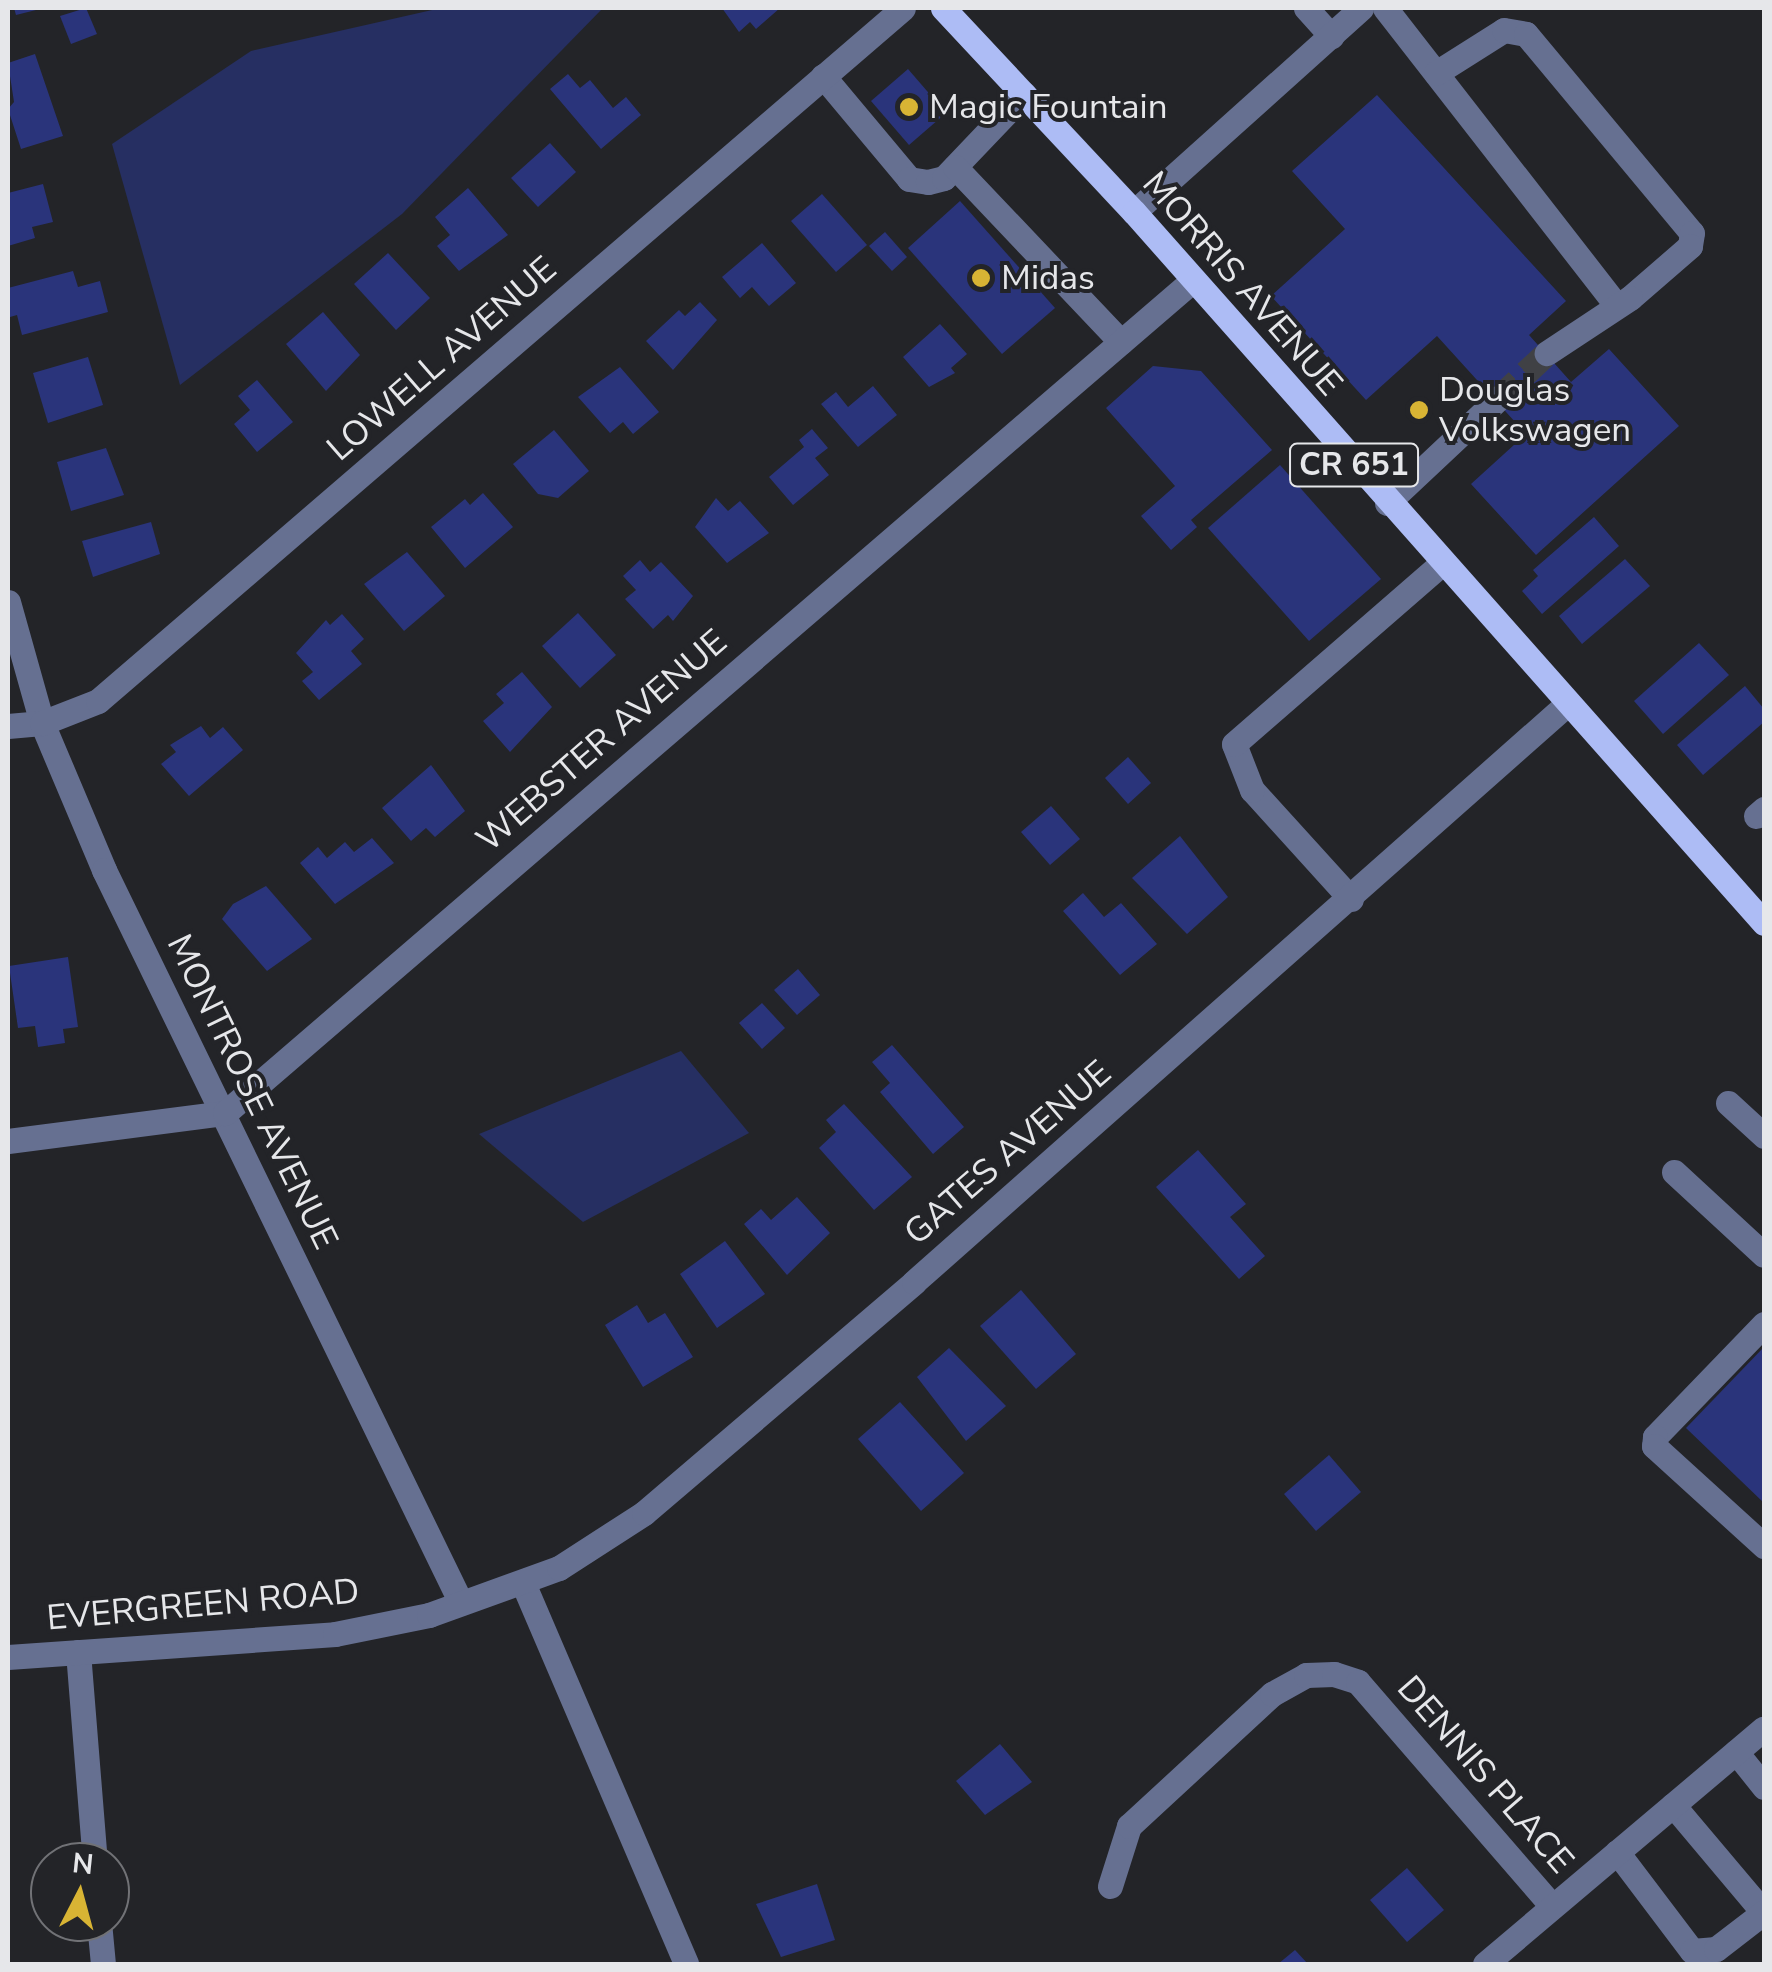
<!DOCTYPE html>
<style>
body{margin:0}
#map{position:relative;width:1772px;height:1972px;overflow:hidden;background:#232428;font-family:"Nunito Sans",sans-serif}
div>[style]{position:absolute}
.green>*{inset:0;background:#262f62}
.building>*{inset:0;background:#2a347b}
.minor-tunnel>*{height:25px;margin-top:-12.5px;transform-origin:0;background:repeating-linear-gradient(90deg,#404145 0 25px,transparent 0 37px)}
.minor>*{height:25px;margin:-12.5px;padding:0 12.5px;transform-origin:12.5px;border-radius:12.5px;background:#667091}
.major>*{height:25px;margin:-12.5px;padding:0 12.5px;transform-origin:12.5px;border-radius:12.5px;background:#adbcf5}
.dots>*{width:28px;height:28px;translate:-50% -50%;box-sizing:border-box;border:5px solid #232428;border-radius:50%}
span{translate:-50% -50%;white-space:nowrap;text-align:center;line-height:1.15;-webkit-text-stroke:8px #232428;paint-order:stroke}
.shield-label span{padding:2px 8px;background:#232428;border:2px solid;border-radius:8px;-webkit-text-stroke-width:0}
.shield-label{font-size:32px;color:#e6e7ea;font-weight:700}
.poi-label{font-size:35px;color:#e6e7ea}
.left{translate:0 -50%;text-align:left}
.street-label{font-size:35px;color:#e6e7ea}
.frame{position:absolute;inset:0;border:10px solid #e6e7ea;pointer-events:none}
.north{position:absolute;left:30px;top:1842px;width:100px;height:100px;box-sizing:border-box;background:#232428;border:2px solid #717276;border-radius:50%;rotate:6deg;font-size:28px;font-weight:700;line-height:40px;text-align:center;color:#e6e7ea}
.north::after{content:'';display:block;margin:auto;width:35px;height:45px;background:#d8b434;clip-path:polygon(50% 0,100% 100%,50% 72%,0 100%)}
</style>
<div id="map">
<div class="green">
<i style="clip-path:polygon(441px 8px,603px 8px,402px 214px,180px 385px,112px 144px,251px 51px)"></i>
<i style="clip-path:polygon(681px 1051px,749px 1133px,583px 1222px,479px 1134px)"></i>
</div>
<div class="building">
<i style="clip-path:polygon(14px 8px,40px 8px,40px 9px,16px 15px)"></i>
<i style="clip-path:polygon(86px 8px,97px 34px,71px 44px,60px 16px)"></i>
<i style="clip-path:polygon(722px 8px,780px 8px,756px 29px,750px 22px,739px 32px)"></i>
<i style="clip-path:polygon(35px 54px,63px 136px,21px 149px,8px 109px,14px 102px,8px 63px)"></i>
<i style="clip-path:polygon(908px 69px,946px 113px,909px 145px,871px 101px)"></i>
<i style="clip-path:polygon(568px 74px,580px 88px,590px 80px,613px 108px,626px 97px,641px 115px,601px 149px,550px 89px)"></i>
<i style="clip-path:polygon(1377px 95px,1566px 301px,1529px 335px,1571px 382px,1609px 349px,1679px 426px,1536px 555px,1471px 484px,1526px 434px,1437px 336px,1366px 400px,1271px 296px,1345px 229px,1292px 171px)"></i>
<i style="clip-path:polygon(550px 143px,576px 172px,538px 207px,511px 178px)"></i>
<i style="clip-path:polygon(43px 184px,53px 222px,32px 227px,35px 238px,8px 246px,8px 193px)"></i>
<i style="clip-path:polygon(468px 188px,508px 235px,459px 271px,437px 246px,450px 235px,435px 217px)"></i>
<i style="clip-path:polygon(822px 194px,867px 245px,836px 272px,791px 221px)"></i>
<i style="clip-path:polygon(960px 201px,1055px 308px,1002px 354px,908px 248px)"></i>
<i style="clip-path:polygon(885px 232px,907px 257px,892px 271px,869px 246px)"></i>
<i style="clip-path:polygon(762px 243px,796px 283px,769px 306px,752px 287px,740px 298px,722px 277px)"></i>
<i style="clip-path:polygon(388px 253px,430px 298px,396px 330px,354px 284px)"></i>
<i style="clip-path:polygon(73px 271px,78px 287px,100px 281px,108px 312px,22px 335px,17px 315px,10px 317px,8px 288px)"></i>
<i style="clip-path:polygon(700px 302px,717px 320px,673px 370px,646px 341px,679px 310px,685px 316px)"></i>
<i style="clip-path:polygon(323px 312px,360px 355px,326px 391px,286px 344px)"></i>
<i style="clip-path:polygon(940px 324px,967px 354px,951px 368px,955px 373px,929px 387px,903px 357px)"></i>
<i style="clip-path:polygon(88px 357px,103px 405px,48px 423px,33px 373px)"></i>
<i style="clip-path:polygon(1153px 366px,1201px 371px,1272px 450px,1191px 520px,1197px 527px,1171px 550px,1141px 516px,1175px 486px,1106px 408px)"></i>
<i style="clip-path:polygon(620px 367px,659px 412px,633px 434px,623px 422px,610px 433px,578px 397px)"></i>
<i style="clip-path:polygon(257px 380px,293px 422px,257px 452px,234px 424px,250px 410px,238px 396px)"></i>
<i style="clip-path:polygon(873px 386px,897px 415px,858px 447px,821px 404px,836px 392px,848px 407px)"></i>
<i style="clip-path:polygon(812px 429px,828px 448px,815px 458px,829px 475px,793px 505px,769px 477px,804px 447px,799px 440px)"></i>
<i style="clip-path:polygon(554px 430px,589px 471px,558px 498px,538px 494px,513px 464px)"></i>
<i style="clip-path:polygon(106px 448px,124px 495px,71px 511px,57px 462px)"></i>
<i style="clip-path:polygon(1280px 465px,1381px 579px,1309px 641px,1208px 528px)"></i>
<i style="clip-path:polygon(483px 493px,513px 527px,465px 568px,431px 527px,465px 499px,470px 505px)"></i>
<i style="clip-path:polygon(716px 498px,728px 511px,740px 501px,769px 533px,727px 563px,695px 527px)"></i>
<i style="clip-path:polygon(1594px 517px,1619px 546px,1542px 614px,1522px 591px,1538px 576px,1533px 570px)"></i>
<i style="clip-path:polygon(151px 522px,160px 554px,93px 577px,82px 541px)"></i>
<i style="clip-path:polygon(407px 552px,445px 596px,404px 631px,364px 584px)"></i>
<i style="clip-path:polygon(1625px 559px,1650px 586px,1582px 644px,1559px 616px)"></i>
<i style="clip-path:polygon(640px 560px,650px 572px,661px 562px,693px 596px,673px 621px,668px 615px,653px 629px,625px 599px,636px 590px,623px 576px)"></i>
<i style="clip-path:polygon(578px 613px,616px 655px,580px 688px,542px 646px)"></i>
<i style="clip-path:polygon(342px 614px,364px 639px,351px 651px,362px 664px,319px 700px,302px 681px,313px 672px,296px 653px,326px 620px,330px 625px)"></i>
<i style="clip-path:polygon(1699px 643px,1729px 675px,1663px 734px,1634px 701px)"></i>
<i style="clip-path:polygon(522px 672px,552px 707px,510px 752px,483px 721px,504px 703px,496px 694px)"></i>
<i style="clip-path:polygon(1745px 686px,1764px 709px,1764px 722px,1703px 775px,1677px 745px)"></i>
<i style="clip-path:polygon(201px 726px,210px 738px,223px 727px,243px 750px,189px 796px,161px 764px,176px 752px,170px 745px)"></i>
<i style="clip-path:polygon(1128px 757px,1151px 783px,1128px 804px,1105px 778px)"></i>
<i style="clip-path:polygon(431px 765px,465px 811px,435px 837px,426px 828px,411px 841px,382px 808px)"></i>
<i style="clip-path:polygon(1051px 806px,1080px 839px,1050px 865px,1021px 832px)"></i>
<i style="clip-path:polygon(1180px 836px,1228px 897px,1187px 934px,1132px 878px)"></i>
<i style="clip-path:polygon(372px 838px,394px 863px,335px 904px,300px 863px,318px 847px,327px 858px,345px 842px,354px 852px)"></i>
<i style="clip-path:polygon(266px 886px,312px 939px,267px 971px,222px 919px,233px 904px)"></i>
<i style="clip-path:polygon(1083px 893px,1104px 917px,1121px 903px,1157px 944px,1120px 975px,1063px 911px)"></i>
<i style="clip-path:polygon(68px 957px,78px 1027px,63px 1029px,65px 1043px,38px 1047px,35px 1026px,18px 1028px,9px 966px)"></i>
<i style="clip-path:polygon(798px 969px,820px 995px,797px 1015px,774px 990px)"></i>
<i style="clip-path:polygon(762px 1003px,785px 1028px,762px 1049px,739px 1023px)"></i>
<i style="clip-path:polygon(892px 1045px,964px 1127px,933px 1154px,880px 1092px,890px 1083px,872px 1062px)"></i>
<i style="clip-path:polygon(844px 1104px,912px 1177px,874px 1210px,819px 1148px,836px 1132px,826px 1120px)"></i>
<i style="clip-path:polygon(1198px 1150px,1246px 1204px,1230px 1217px,1265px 1256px,1239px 1279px,1156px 1187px)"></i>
<i style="clip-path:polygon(797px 1197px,830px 1233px,787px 1275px,744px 1224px,761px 1209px,771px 1220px)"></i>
<i style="clip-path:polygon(725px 1241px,765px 1294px,717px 1328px,680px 1274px)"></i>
<i style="clip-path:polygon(1021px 1290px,1076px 1354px,1036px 1389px,980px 1326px)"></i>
<i style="clip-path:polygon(637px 1305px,648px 1323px,665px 1313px,693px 1357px,643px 1387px,605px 1325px)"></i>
<i style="clip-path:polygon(1764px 1347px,1764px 1503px,1686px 1428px)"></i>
<i style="clip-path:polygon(949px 1348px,1006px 1406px,966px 1441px,917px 1377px)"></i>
<i style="clip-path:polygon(900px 1402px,964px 1473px,921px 1511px,858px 1439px)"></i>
<i style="clip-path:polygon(1329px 1455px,1361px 1492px,1316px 1531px,1284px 1494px)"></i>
<i style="clip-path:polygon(1000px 1744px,1032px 1782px,985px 1815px,956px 1781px)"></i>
<i style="clip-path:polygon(1407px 1868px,1444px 1910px,1407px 1942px,1370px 1900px)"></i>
<i style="clip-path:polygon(817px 1884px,835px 1940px,781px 1957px,756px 1904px)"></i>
<i style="clip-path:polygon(1295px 1950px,1308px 1964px,1278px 1964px)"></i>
</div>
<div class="minor-tunnel">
<i style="left:1499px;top:398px;width:66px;rotate:-43.2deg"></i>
</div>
<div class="minor">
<i style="left:1306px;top:8px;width:38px;rotate:48deg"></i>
<i style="left:1385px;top:8px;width:373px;rotate:52.1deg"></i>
<i style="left:1436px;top:73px;width:80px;rotate:-32.3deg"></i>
<i style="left:1504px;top:30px;width:22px;rotate:10deg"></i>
<i style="left:1526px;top:34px;width:259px;rotate:50.2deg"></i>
<i style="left:1692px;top:233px;width:13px;rotate:99deg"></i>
<i style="left:1690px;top:246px;width:79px;rotate:139.1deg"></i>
<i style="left:1630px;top:298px;width:100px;rotate:146.5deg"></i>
<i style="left:823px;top:76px;width:134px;rotate:50.1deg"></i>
<i style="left:909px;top:179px;width:19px;rotate:9deg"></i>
<i style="left:928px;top:182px;width:16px;rotate:-14deg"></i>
<i style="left:944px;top:178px;width:116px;rotate:-46.4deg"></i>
<i style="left:955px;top:167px;width:241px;rotate:46.5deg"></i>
<i style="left:1134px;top:212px;width:305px;rotate:-41.9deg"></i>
<i style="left:1387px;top:503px;width:154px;rotate:-43.2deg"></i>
<i style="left:8px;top:602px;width:126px;rotate:74.3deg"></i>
<i style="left:42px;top:723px;width:160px;rotate:67.1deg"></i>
<i style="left:104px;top:870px;width:815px;rotate:64.03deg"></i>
<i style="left:8px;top:726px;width:34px;rotate:-5deg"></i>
<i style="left:42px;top:723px;width:60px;rotate:-21.4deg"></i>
<i style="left:98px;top:701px;width:1062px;rotate:-40.72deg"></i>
<i style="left:1756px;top:816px;width:11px;rotate:-41deg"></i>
<i style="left:1351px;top:899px;width:147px;rotate:-132.2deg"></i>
<i style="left:1252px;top:790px;width:49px;rotate:-111.4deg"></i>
<i style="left:1234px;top:744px;width:274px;rotate:-41deg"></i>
<i style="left:1728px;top:1103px;width:49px;rotate:42.5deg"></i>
<i style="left:8px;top:1141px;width:219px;rotate:-7.4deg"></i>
<i style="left:225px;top:1113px;width:1276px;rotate:-40.71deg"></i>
<i style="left:1674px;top:1172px;width:122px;rotate:42.7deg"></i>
<i style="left:1764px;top:1324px;width:157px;rotate:134deg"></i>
<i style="left:1655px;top:1437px;width:9px;rotate:96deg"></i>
<i style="left:1654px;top:1446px;width:149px;rotate:42.3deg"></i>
<i style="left:523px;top:1583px;width:414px;rotate:66.8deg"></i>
<i style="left:78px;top:1652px;width:211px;rotate:85.4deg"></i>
<i style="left:8px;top:1657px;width:328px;rotate:-4deg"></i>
<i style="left:335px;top:1634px;width:96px;rotate:-11.4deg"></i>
<i style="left:429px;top:1615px;width:138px;rotate:-19.9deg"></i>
<i style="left:559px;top:1568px;width:101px;rotate:-32.9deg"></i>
<i style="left:644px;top:1513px;width:355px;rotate:-40.5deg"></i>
<i style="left:914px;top:1282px;width:872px;rotate:-41.51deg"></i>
<i style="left:1736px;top:1752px;width:45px;rotate:51.3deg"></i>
<i style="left:1673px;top:1805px;width:141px;rotate:49.9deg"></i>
<i style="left:1617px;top:1852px;width:124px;rotate:52.9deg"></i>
<i style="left:1692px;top:1951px;width:24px;rotate:-5deg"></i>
<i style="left:1716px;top:1949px;width:61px;rotate:-37.6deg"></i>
<i style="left:1110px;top:1886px;width:63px;rotate:-72.4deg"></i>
<i style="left:1129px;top:1826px;width:195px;rotate:-42.7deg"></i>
<i style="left:1272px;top:1694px;width:39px;rotate:-29deg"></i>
<i style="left:1306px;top:1675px;width:28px;rotate:-2deg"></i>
<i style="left:1334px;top:1674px;width:25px;rotate:18deg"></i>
<i style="left:1358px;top:1682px;width:296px;rotate:49.1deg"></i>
<i style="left:99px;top:1922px;width:42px;rotate:84.6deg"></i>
<i style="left:1485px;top:1964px;width:365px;rotate:-40.2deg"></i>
</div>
<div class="major">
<i style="left:943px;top:8px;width:279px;rotate:46.9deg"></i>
<i style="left:1134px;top:212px;width:950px;rotate:48.46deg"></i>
</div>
<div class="dots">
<i style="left:909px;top:107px;background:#d8b434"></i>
<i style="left:981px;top:278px;background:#d8b434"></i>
<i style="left:1419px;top:410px;background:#d8b434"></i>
</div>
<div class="shield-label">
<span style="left:1354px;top:465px">CR 651</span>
</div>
<div class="poi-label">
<span class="left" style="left:929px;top:107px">Magic Fountain</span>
<span class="left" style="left:1001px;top:278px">Midas</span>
<span class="left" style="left:1439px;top:410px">Douglas<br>Volkswagen</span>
</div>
<div class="street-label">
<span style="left:1242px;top:284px;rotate:49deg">MORRIS AVENUE</span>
<span style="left:442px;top:359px;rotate:-41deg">LOWELL AVENUE</span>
<span style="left:602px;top:741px;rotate:-41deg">WEBSTER AVENUE</span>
<span style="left:252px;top:1092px;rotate:64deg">MONTROSE AVENUE</span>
<span style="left:1008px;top:1153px;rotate:-41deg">GATES AVENUE</span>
<span style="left:203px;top:1605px;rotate:-5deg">EVERGREEN ROAD</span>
<span style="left:1485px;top:1775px;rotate:49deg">DENNIS PLACE</span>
</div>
<div class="frame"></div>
<div class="north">N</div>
</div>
